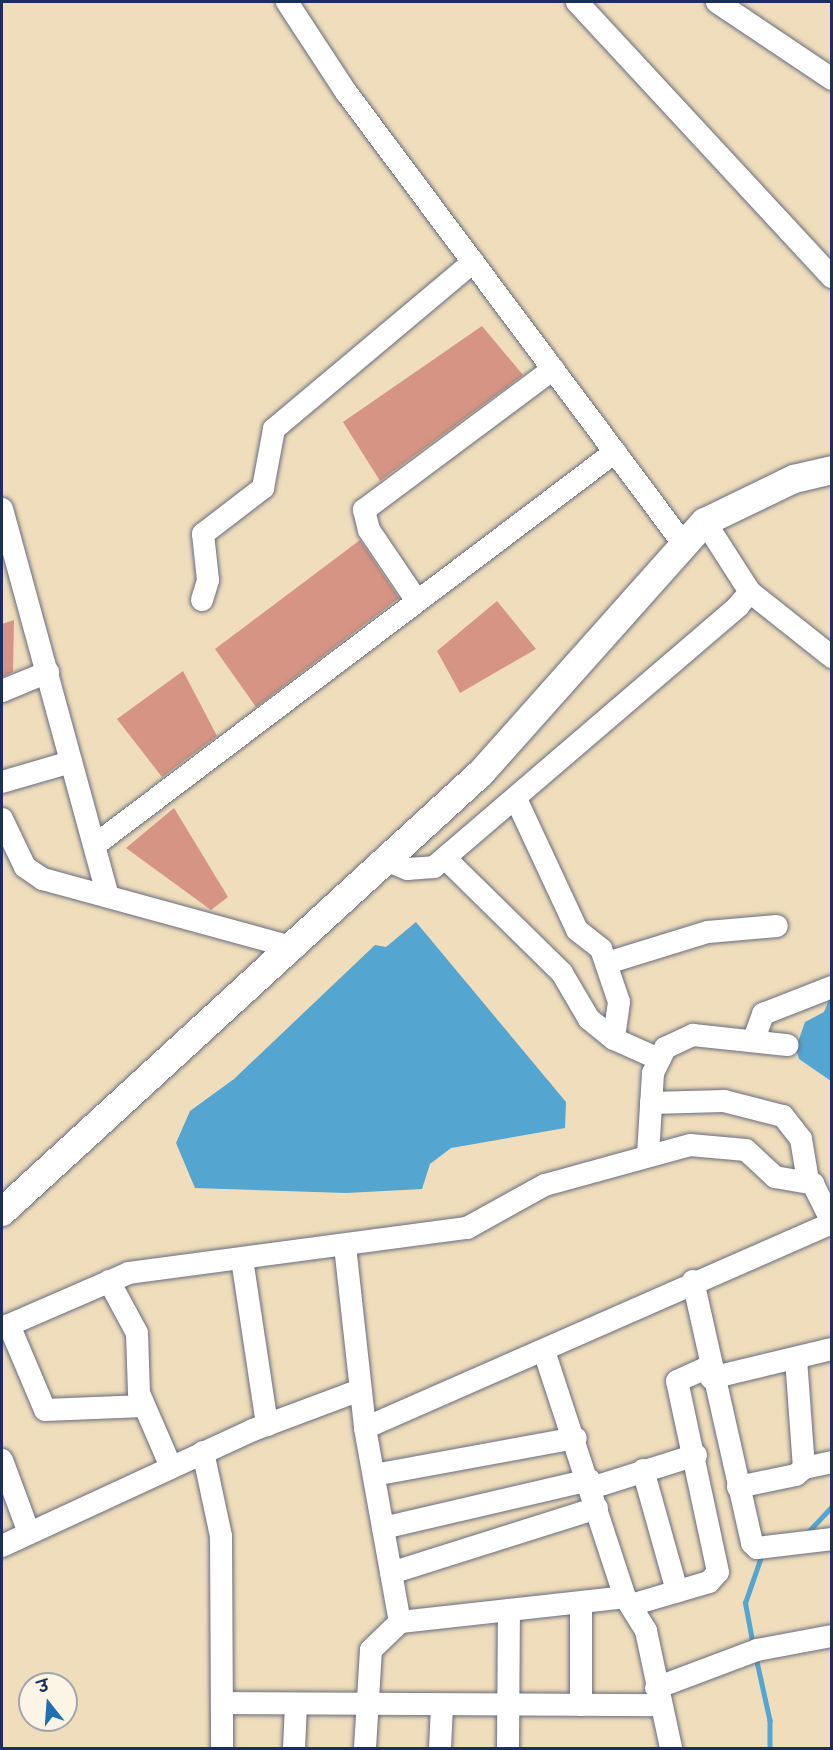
<!DOCTYPE html>
<meta charset="utf-8">
<style>
body{margin:0}
#map{position:relative;width:833px;height:1750px;overflow:hidden;background:#f0ddbb;font-family:"Shantell Sans","Playpen Sans Deva",sans-serif}
div>[style]{position:absolute}
.water>*{inset:0;background:#54a5cf}
.stream>*{height:4.5px;margin:-2.25px;padding:0 2.25px;transform-origin:2.25px;border-radius:2.25px;background:#54a5cf}
.building>*{inset:0;background:#d69584}
.roads{filter:drop-shadow(0 0 2px #666c7f) drop-shadow(0 0 2px #666c7f)}
.minor>*{height:22px;margin:-11px;padding:0 11px;transform-origin:11px;border-radius:11px;background:#fff}
.major>*{height:28px;margin:-14px;padding:0 14px;transform-origin:14px;border-radius:14px;background:#fff}
span{translate:-50% -50%;white-space:nowrap;text-align:center;line-height:1.15;-webkit-text-stroke:6px #fcf5e5;paint-order:stroke}
.frame{position:absolute;inset:0;border:3px solid #1b2f5e;pointer-events:none}
.north{position:absolute;left:18px;top:1672px;width:60px;height:60px;box-sizing:border-box;background:#fcf5e5;border:2px solid #a2a6af;border-radius:50%;rotate:343deg;font-size:16px;font-weight:700;line-height:24px;text-align:center;color:#1b2f5e}
.north::after{content:'';display:block;margin:auto;width:21px;height:27px;background:#1f6fb2;clip-path:polygon(50% 0,100% 100%,50% 72%,0 100%)}
</style>
<div id="map">
<div class="water">
<i style="clip-path:polygon(416px 922px,566px 1102px,565px 1128px,451px 1148px,430px 1164px,422px 1189px,346px 1193px,195px 1188px,176px 1143px,190px 1111px,234px 1079px,375px 945px,386px 947px)"></i>
<i style="clip-path:polygon(831px 995px,831px 1081px,799px 1059px,796px 1048px,805px 1022px,824px 1012px)"></i>
</div>
<div class="stream">
<i style="left:808px;top:1532px;width:35px;rotate:-47deg"></i>
<i style="left:753px;top:1646px;width:44px;rotate:-100.5deg"></i>
<i style="left:745px;top:1603px;width:52px;rotate:-70.9deg"></i>
<i style="left:756px;top:1657px;width:65px;rotate:77.5deg"></i>
<i style="left:770px;top:1720px;width:28px;rotate:90deg"></i>
</div>
<div class="building">
<i style="clip-path:polygon(482px 326px,523px 375px,380px 481px,343px 422px)"></i>
<i style="clip-path:polygon(360px 540px,399px 598px,256px 707px,215px 649px)"></i>
<i style="clip-path:polygon(497px 601px,536px 649px,460px 693px,437px 651px)"></i>
<i style="clip-path:polygon(14px 620px,13px 672px,2px 677px,2px 624px)"></i>
<i style="clip-path:polygon(183px 671px,217px 736px,162px 777px,117px 719px)"></i>
<i style="clip-path:polygon(174px 808px,228px 897px,211px 910px,126px 848px)"></i>
</div>
<div class="roads">
<div class="minor">
<i style="left:287px;top:2px;width:108px;rotate:56.8deg"></i>
<i style="left:346px;top:92px;width:562px;rotate:53.25deg"></i>
<i style="left:577px;top:2px;width:375px;rotate:47.2deg"></i>
<i style="left:717px;top:2px;width:138px;rotate:33.8deg"></i>
<i style="left:2px;top:509px;width:402px;rotate:74.7deg"></i>
<i style="left:750px;top:592px;width:105px;rotate:38.4deg"></i>
<i style="left:202px;top:600px;width:21px;rotate:-73deg"></i>
<i style="left:208px;top:580px;width:46px;rotate:-96.2deg"></i>
<i style="left:203px;top:534px;width:76px;rotate:-37.5deg"></i>
<i style="left:263px;top:488px;width:60px;rotate:-79.4deg"></i>
<i style="left:274px;top:429px;width:260px;rotate:-40deg"></i>
<i style="left:417px;top:601px;width:86px;rotate:-124.1deg"></i>
<i style="left:369px;top:530px;width:21px;rotate:-104deg"></i>
<i style="left:364px;top:510px;width:236px;rotate:-36.7deg"></i>
<i style="left:2px;top:691px;width:50px;rotate:-22.4deg"></i>
<i style="left:2px;top:782px;width:72px;rotate:-16.2deg"></i>
<i style="left:516px;top:799px;width:145px;rotate:65deg"></i>
<i style="left:577px;top:930px;width:31px;rotate:38deg"></i>
<i style="left:601px;top:949px;width:56px;rotate:71.2deg"></i>
<i style="left:619px;top:1002px;width:37px;rotate:98deg"></i>
<i style="left:2px;top:819px;width:53px;rotate:64.4deg"></i>
<i style="left:25px;top:867px;width:22px;rotate:34deg"></i>
<i style="left:43px;top:879px;width:261px;rotate:15.3deg"></i>
<i style="left:95px;top:845px;width:652px;rotate:-37.08deg"></i>
<i style="left:445px;top:858px;width:164px;rotate:44.5deg"></i>
<i style="left:562px;top:973px;width:53px;rotate:59.6deg"></i>
<i style="left:589px;top:1019px;width:32px;rotate:39deg"></i>
<i style="left:614px;top:1039px;width:49px;rotate:24deg"></i>
<i style="left:386px;top:860px;width:23px;rotate:23deg"></i>
<i style="left:407px;top:869px;width:27px;rotate:-4deg"></i>
<i style="left:434px;top:867px;width:401px;rotate:-40.6deg"></i>
<i style="left:738px;top:606px;width:18px;rotate:-49deg"></i>
<i style="left:750px;top:592px;width:83px;rotate:-122.7deg"></i>
<i style="left:607px;top:963px;width:106px;rotate:-17.1deg"></i>
<i style="left:708px;top:932px;width:69px;rotate:-5deg"></i>
<i style="left:754px;top:1039px;width:27px;rotate:-70deg"></i>
<i style="left:763px;top:1014px;width:74px;rotate:-21.4deg"></i>
<i style="left:651px;top:1103px;width:73px;rotate:-1.6deg"></i>
<i style="left:724px;top:1101px;width:61px;rotate:14.3deg"></i>
<i style="left:783px;top:1116px;width:29px;rotate:52deg"></i>
<i style="left:801px;top:1139px;width:43px;rotate:80.5deg"></i>
<i style="left:648px;top:1155px;width:82px;rotate:-86.5deg"></i>
<i style="left:653px;top:1073px;width:28px;rotate:-64deg"></i>
<i style="left:665px;top:1048px;width:31px;rotate:-25deg"></i>
<i style="left:693px;top:1035px;width:95px;rotate:6.1deg"></i>
<i style="left:345px;top:1246px;width:183px;rotate:83.7deg"></i>
<i style="left:365px;top:1428px;width:197px;rotate:79.8deg"></i>
<i style="left:400px;top:1622px;width:226px;rotate:-6.3deg"></i>
<i style="left:242px;top:1259px;width:168px;rotate:81.4deg"></i>
<i style="left:109px;top:1281px;width:59px;rotate:61.7deg"></i>
<i style="left:137px;top:1333px;width:60px;rotate:88.1deg"></i>
<i style="left:139px;top:1393px;width:81px;rotate:66.6deg"></i>
<i style="left:693px;top:1281px;width:269px;rotate:77.3deg"></i>
<i style="left:752px;top:1543px;width:7px;rotate:45deg"></i>
<i style="left:757px;top:1548px;width:76px;rotate:-6.8deg"></i>
<i style="left:9px;top:1325px;width:92px;rotate:67deg"></i>
<i style="left:45px;top:1410px;width:99px;rotate:-2.3deg"></i>
<i style="left:2px;top:1328px;width:138px;rotate:-23.4deg"></i>
<i style="left:129px;top:1273px;width:341px;rotate:-7.6deg"></i>
<i style="left:467px;top:1228px;width:89px;rotate:-28.9deg"></i>
<i style="left:545px;top:1185px;width:150px;rotate:-15.4deg"></i>
<i style="left:690px;top:1145px;width:56px;rotate:5.1deg"></i>
<i style="left:746px;top:1150px;width:40px;rotate:43deg"></i>
<i style="left:775px;top:1177px;width:39px;rotate:10deg"></i>
<i style="left:813px;top:1184px;width:42px;rotate:63.4deg"></i>
<i style="left:544px;top:1351px;width:259px;rotate:71.8deg"></i>
<i style="left:625px;top:1597px;width:40px;rotate:58deg"></i>
<i style="left:646px;top:1631px;width:120px;rotate:77.9deg"></i>
<i style="left:711px;top:1378px;width:124px;rotate:-13.5deg"></i>
<i style="left:365px;top:1428px;width:510px;rotate:-23.7deg"></i>
<i style="left:203px;top:1452px;width:86px;rotate:77.9deg"></i>
<i style="left:221px;top:1536px;width:212px;rotate:89.7deg"></i>
<i style="left:2px;top:1460px;width:78px;rotate:69.7deg"></i>
<i style="left:804px;top:1468px;width:29px;rotate:-12deg"></i>
<i style="left:643px;top:1470px;width:126px;rotate:74.3deg"></i>
<i style="left:374px;top:1475px;width:205px;rotate:-10.4deg"></i>
<i style="left:738px;top:1487px;width:59px;rotate:-11.7deg"></i>
<i style="left:796px;top:1475px;width:11px;rotate:-41deg"></i>
<i style="left:804px;top:1468px;width:110px;rotate:-94.2deg"></i>
<i style="left:591px;top:1488px;width:110px;rotate:-17.4deg"></i>
<i style="left:383px;top:1528px;width:212px;rotate:-13.1deg"></i>
<i style="left:2px;top:1546px;width:277px;rotate:-24.8deg"></i>
<i style="left:253px;top:1430px;width:114px;rotate:-20.5deg"></i>
<i style="left:391px;top:1573px;width:216px;rotate:-17.5deg"></i>
<i style="left:581px;top:1604px;width:101px;rotate:90deg"></i>
<i style="left:631px;top:1605px;width:81px;rotate:-16.4deg"></i>
<i style="left:709px;top:1582px;width:13px;rotate:-48deg"></i>
<i style="left:718px;top:1572px;width:195px;rotate:-102.1deg"></i>
<i style="left:677px;top:1381px;width:34px;rotate:-24deg"></i>
<i style="left:656px;top:1688px;width:108px;rotate:-20.6deg"></i>
<i style="left:757px;top:1650px;width:76px;rotate:-10.6deg"></i>
<i style="left:224px;top:1703px;width:436px;rotate:0.3deg"></i>
<i style="left:294px;top:1748px;width:43px;rotate:-87.3deg"></i>
<i style="left:365px;top:1748px;width:98px;rotate:-86.5deg"></i>
<i style="left:371px;top:1650px;width:40px;rotate:-44deg"></i>
<i style="left:440px;top:1748px;width:41px;rotate:-87.2deg"></i>
<i style="left:508px;top:1748px;width:138px;rotate:-89.6deg"></i>
</div>
<div class="major">
<i style="left:2px;top:1212px;width:650px;rotate:-42.51deg"></i>
<i style="left:481px;top:773px;width:336px;rotate:-48.3deg"></i>
<i style="left:705px;top:522px;width:99px;rotate:-25.8deg"></i>
<i style="left:794px;top:479px;width:39px;rotate:-13deg"></i>
</div>
</div>
<div class="frame"></div>
<div class="north">उ</div>
</div>
